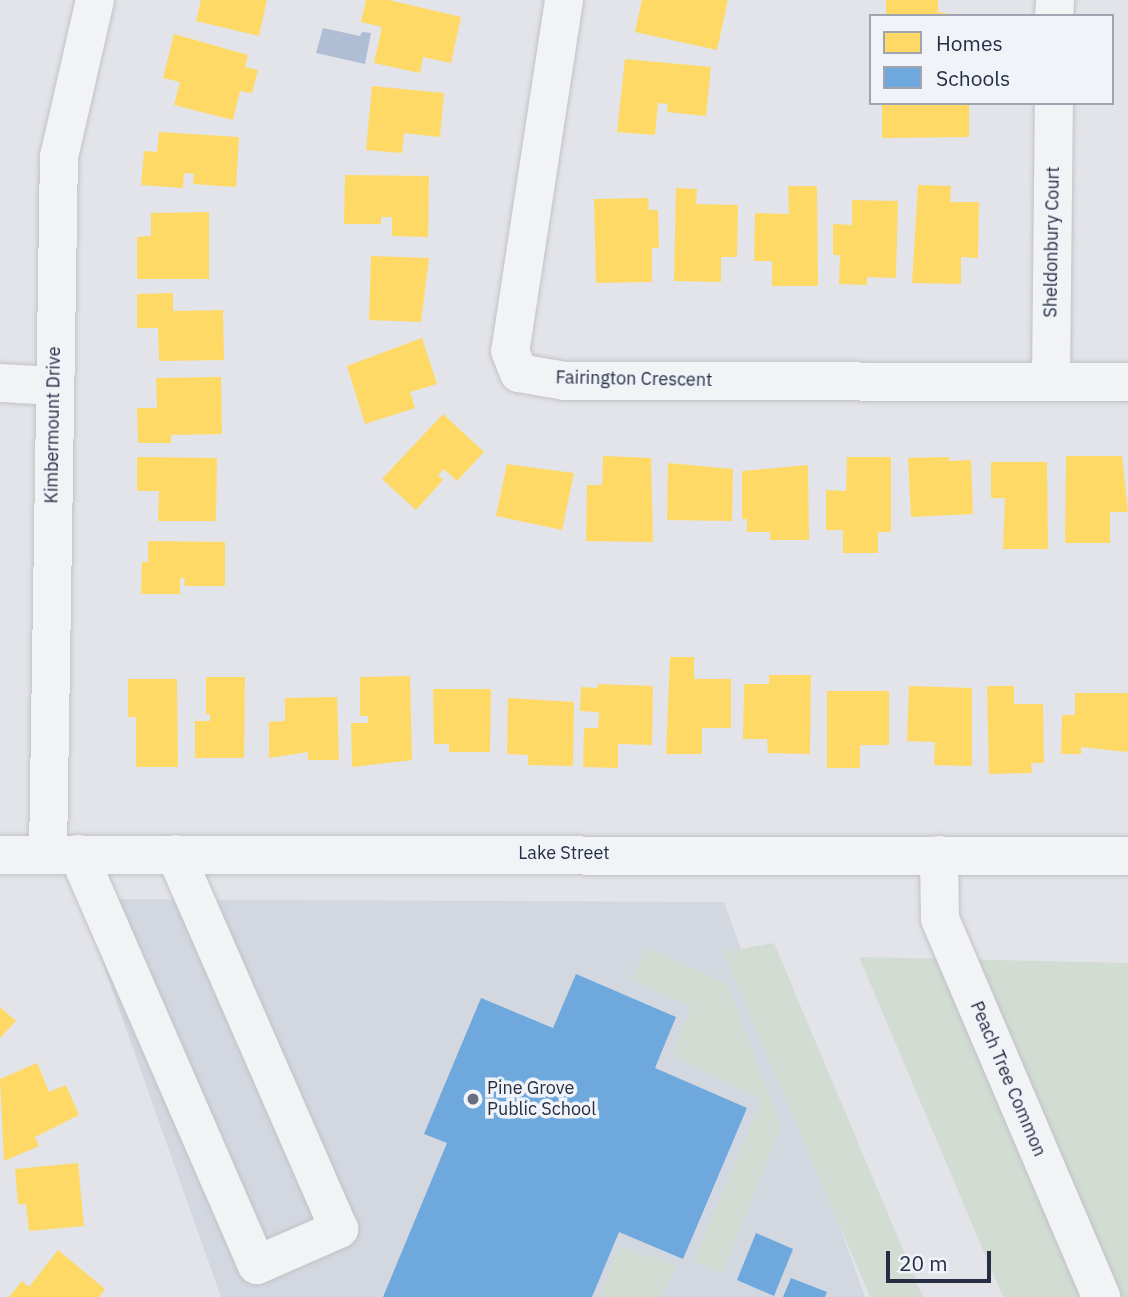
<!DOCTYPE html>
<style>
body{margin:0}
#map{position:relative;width:1128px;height:1297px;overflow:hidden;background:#e3e4e9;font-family:"IBM Plex Sans",sans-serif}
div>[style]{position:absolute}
.built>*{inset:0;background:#d3d7df}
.green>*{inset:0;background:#d2dcd3}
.water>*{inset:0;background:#afbdd5}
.homes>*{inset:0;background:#ffd966}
.schools>*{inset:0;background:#6fa8dc}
.roads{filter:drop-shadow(0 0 2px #c1c2c7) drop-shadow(0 0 2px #c1c2c7)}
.minor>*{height:38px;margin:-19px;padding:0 19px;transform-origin:19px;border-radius:19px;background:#f2f3f5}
.dots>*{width:19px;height:19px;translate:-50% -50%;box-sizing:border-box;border:4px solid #f0f3f8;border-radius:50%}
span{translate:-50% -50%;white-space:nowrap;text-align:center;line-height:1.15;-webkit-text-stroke:7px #f0f3f8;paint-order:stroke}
.street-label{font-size:18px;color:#272e44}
.poi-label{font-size:18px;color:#272e44}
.left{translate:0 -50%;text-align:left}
.legend{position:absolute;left:869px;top:14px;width:245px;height:91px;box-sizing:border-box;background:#f0f3f8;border:2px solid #a0a4b0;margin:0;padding:9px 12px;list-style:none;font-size:21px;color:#272e44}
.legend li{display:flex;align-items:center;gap:14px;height:35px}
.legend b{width:35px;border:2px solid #a0a4b0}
.scale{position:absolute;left:886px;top:1251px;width:105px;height:32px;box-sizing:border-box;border:4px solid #272e44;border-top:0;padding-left:9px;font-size:21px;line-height:24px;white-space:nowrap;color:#272e44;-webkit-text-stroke:5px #f0f3f8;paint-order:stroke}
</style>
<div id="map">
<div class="built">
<i style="clip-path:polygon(80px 899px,724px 902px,865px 1297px,221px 1297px)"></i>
</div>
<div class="green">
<i style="clip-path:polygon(774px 943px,923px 1297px,870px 1297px,723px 952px)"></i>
<i style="clip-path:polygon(646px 948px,727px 983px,781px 1127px,723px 1272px,694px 1262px,761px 1100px,672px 1056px,691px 1007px,632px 980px)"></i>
<i style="clip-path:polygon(859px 957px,1128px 963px,1128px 1297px,1003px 1297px)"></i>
<i style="clip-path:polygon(619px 1247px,676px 1265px,662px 1297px,600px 1297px)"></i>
</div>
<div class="water">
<i style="clip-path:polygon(323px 28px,360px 36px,362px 32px,371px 33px,365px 64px,316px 53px)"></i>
</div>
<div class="homes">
<i style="clip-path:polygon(201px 0,267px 0,259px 36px,196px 21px)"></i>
<i style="clip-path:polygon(366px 0,389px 0,461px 17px,451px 63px,423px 57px,420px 73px,374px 63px,382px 27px,361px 22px)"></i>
<i style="clip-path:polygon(642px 0,728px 0,717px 50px,635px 32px)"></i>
<i style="clip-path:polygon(886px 0,938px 0,938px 12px,963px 16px,886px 16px)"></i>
<i style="clip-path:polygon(174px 34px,248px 55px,245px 67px,258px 70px,252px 93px,240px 91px,233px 120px,174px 105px,180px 82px,163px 78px)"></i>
<i style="clip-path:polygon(625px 59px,711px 67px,706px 116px,667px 112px,668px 104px,658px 103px,655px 135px,617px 132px)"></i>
<i style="clip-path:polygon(372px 86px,444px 93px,440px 137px,404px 133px,402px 153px,366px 150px)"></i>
<i style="clip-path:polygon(882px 103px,969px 103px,969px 137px,882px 138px)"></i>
<i style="clip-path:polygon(159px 132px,239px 137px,236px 187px,193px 184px,194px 174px,184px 173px,183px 188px,141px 185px,144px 151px,157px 152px)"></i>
<i style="clip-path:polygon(345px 175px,429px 176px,428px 237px,392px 236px,392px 217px,381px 217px,381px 224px,344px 224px)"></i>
<i style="clip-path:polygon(918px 185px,951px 186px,950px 202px,979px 202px,978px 258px,961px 257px,961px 284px,912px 283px)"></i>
<i style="clip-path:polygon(788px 186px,817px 186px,818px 286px,772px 286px,772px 261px,754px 261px,755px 213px,789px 214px)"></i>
<i style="clip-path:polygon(676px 188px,697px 189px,696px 204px,738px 205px,737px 257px,721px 257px,721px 282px,674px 281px)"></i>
<i style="clip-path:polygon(648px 198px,649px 210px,658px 210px,659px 248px,652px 248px,652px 282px,596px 283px,594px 199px)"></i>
<i style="clip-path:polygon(852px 200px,898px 201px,896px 278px,867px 277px,867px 285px,839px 284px,840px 255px,833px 255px,833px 224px,852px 225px)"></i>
<i style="clip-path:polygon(209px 212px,209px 279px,137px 279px,137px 237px,151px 236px,151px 213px)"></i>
<i style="clip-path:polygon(371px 256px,429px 258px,421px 322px,369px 320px)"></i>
<i style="clip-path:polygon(173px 293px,173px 311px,223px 310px,224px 360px,159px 361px,158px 328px,137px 328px,137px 294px)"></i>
<i style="clip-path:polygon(422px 338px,437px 384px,410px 392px,415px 408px,365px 424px,347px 366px)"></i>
<i style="clip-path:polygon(221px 377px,222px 434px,171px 435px,171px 443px,138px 443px,137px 408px,157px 408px,156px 378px)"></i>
<i style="clip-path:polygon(443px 414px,484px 452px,457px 481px,444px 469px,438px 475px,443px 480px,416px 510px,382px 479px)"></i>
<i style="clip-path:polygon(603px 456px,651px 458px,653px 542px,586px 541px,587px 485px,602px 485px)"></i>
<i style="clip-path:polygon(1066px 456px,1122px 456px,1128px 512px,1110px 512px,1110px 543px,1065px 543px)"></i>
<i style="clip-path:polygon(137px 457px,217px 458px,216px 521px,158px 521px,159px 491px,137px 491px)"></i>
<i style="clip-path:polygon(847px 457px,891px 457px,891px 532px,878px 532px,878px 553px,843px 553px,843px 530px,826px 530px,826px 490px,846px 491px)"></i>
<i style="clip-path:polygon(949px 457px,949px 461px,971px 460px,973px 514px,911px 517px,908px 458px)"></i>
<i style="clip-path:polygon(991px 462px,1047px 462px,1048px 549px,1003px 549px,1005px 498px,991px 498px)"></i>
<i style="clip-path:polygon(668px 463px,733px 469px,732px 521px,667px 520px)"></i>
<i style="clip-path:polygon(507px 464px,574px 473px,562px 530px,496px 516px)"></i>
<i style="clip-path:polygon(808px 465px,809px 540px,770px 540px,770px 532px,747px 532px,747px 519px,742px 519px,742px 471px)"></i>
<i style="clip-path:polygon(148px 541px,225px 542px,225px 586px,185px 586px,184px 578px,180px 578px,180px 594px,141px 594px,142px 562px,148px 562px)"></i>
<i style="clip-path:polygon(670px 657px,694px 657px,694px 679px,731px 679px,731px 728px,702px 728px,702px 754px,666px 754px)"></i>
<i style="clip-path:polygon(769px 675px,811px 675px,810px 754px,768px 753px,767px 739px,743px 739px,744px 684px,769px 684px)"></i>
<i style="clip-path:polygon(410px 676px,412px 760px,352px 767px,351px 723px,368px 723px,368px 716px,360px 716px,360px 677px)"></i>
<i style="clip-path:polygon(206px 677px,245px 677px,244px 758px,195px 758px,195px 721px,210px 721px,210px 714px,206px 714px)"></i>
<i style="clip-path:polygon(128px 679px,177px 679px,178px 767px,136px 767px,136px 717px,128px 717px)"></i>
<i style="clip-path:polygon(598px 684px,653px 686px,652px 745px,618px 744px,618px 768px,583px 767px,584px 728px,598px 728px,599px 712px,580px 711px,581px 687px,598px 688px)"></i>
<i style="clip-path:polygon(909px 686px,972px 688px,972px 766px,934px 765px,935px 742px,907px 741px)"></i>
<i style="clip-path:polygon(987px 686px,1014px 686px,1014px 704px,1043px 704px,1044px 763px,1031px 763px,1032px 773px,989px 774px)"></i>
<i style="clip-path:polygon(433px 689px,491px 689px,490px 752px,449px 752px,449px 744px,434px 744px)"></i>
<i style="clip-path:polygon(827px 691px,889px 691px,889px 745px,860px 745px,860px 768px,827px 768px)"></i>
<i style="clip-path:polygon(1075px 693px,1128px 693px,1128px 752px,1081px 747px,1081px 754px,1061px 754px,1062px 715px,1075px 715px)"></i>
<i style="clip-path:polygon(337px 697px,339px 760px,308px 760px,308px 752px,269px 758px,269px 722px,285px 721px,285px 698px)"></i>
<i style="clip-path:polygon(508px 698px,574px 702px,573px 766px,528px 765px,528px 755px,507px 754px)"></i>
<i style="clip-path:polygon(0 1007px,16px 1021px,0 1038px)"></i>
<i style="clip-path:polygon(37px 1063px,49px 1092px,66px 1085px,79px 1115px,35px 1137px,39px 1146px,4px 1161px,0 1079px)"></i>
<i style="clip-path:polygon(78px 1163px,84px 1226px,29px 1231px,26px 1204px,18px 1204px,15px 1169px)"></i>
<i style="clip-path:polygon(58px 1250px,105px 1289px,99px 1297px,9px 1297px,22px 1281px,29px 1287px)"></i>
</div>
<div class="schools">
<i style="clip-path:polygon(576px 974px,676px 1017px,655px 1068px,747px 1108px,683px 1259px,619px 1232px,592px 1297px,383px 1297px,447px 1143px,424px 1134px,481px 998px,553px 1028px)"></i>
<i style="clip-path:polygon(756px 1233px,793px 1249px,774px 1296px,737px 1280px)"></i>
<i style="clip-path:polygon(791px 1278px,827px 1292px,825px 1297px,783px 1297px)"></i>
</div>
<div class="roads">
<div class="minor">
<i style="left:564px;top:0;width:355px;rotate:98.7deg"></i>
<i style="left:510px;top:351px;width:24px;rotate:68deg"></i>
<i style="left:519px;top:373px;width:47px;rotate:9.9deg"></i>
<i style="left:565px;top:381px;width:563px;rotate:0.1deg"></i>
<i style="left:1054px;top:16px;width:16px;rotate:-86deg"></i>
<i style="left:1051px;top:380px;width:277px;rotate:-89.4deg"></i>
<i style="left:0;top:383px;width:53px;rotate:3.2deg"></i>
<i style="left:48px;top:854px;width:697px;rotate:-89.1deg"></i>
<i style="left:59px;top:157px;width:161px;rotate:-77.1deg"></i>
<i style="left:78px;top:854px;width:448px;rotate:66.5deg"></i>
<i style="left:257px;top:1265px;width:90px;rotate:-23.7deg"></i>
<i style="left:339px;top:1229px;width:409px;rotate:-113.6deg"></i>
<i style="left:0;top:855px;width:1128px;rotate:0.05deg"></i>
<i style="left:939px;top:855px;width:64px;rotate:89.1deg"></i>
<i style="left:940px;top:919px;width:411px;rotate:66.9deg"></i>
</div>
</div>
<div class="dots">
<i style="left:473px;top:1099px;background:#696e7e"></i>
</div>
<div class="street-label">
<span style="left:1052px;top:242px;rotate:-89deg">Sheldonbury Court</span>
<span style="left:634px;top:379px;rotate:1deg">Fairington Crescent</span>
<span style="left:53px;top:425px;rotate:-89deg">Kimbermount Drive</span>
<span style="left:564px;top:853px">Lake Street</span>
<span style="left:1008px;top:1079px;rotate:67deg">Peach Tree Common</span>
</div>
<div class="poi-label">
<span class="left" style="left:487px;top:1099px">Pine Grove<br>Public School</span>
</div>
<ul class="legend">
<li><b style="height:19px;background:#ffd966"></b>Homes</li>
<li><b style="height:19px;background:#6fa8dc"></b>Schools</li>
</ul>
<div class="scale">20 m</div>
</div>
